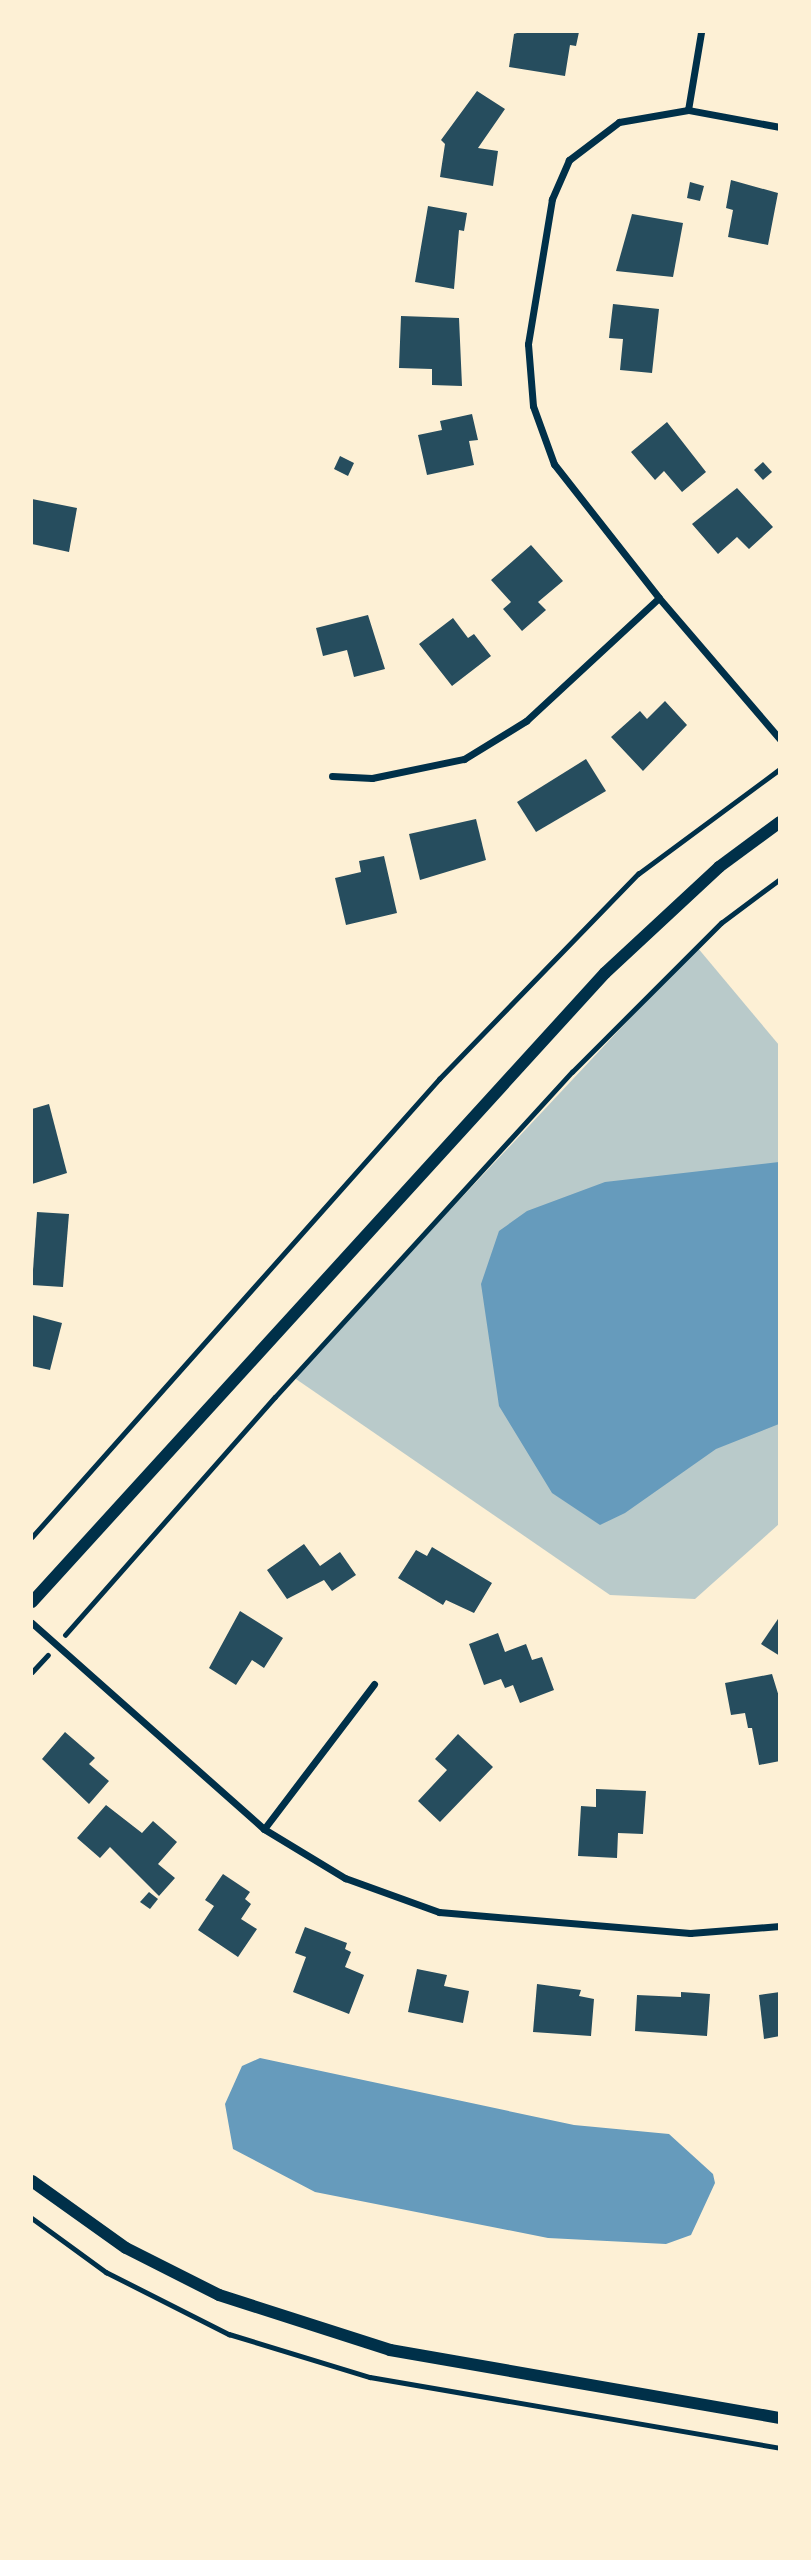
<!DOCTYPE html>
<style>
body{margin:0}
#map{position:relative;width:811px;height:2560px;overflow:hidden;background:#fdf0d5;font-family:"Nunito Sans",sans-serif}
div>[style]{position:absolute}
.green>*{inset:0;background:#b9caca}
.water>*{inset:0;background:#669bbc}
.building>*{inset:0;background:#264d5e}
.path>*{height:4.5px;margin:-2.25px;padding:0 2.25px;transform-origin:2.25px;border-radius:2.25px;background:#003049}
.minor>*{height:7px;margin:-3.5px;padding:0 3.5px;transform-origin:3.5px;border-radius:3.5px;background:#003049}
.tertiary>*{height:12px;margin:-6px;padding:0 6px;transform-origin:6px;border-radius:6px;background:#003049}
span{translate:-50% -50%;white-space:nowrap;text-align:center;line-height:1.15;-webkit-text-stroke:7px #fdf0d5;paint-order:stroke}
.frame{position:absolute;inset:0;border:33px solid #fdf0d5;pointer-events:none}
</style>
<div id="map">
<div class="green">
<i style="clip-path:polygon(697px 947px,779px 1045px,779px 1524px,695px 1599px,610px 1595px,293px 1377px)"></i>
</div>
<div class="water">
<i style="clip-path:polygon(779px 1162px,779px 1424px,716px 1449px,625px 1513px,600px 1525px,552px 1493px,499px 1406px,481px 1284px,499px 1231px,527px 1211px,605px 1182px)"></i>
<i style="clip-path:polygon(260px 2058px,574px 2125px,669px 2134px,713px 2174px,715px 2183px,691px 2235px,666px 2244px,548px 2238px,315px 2192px,233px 2149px,225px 2104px,242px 2066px)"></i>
</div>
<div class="building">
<i style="clip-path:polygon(520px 32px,579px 32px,576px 46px,570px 45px,565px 76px,509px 67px,514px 34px)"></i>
<i style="clip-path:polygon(477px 91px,505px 109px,478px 148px,498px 151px,493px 186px,440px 177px,445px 144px,441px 140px)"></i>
<i style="clip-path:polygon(731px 180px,778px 193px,768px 245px,728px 237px,733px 210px,726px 208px)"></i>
<i style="clip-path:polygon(690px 182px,704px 186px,700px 201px,687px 198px)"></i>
<i style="clip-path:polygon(428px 206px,467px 213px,464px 231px,459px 230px,454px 289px,415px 282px)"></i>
<i style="clip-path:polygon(632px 214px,683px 223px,673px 277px,616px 271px)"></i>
<i style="clip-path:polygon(613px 304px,659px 309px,652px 373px,620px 370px,623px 339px,609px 338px)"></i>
<i style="clip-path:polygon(401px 316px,459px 318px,462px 386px,432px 385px,432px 369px,399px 368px)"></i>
<i style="clip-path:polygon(472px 414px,478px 440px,469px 441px,474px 465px,427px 475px,418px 435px,442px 430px,440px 421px)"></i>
<i style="clip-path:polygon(667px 422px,706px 472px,682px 492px,664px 471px,655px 480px,631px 452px)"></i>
<i style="clip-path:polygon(340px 456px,354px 463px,348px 476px,334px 469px)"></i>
<i style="clip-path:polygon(763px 462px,772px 472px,763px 480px,754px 470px)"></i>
<i style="clip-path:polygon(737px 488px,773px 527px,749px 549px,737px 537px,718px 554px,692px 524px)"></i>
<i style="clip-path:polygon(32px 499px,77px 508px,69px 552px,32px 544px)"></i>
<i style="clip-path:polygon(531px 545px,563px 581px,538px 602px,546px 610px,522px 631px,503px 609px,511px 602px,491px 580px)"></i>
<i style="clip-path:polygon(368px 615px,385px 669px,354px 677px,347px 650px,323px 656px,316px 628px)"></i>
<i style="clip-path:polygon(453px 618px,468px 638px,474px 634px,491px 656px,452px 686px,419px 644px)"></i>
<i style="clip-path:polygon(665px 701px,687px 725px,643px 771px,611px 737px,640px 711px,647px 719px)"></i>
<i style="clip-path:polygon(586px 759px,606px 791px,536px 832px,517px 802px)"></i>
<i style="clip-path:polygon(476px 819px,486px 860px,420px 880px,409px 834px)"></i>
<i style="clip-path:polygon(384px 856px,397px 913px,346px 925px,335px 878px,361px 872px,359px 861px)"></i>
<i style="clip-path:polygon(49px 1104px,67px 1173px,32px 1184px,32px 1109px)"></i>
<i style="clip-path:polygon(37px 1212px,69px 1214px,63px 1287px,32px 1285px)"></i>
<i style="clip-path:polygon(32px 1315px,62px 1323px,50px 1370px,32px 1366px)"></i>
<i style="clip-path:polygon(304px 1544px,320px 1566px,340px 1552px,356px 1575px,332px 1591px,324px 1580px,287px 1599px,267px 1570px)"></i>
<i style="clip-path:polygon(432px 1547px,492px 1583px,474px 1613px,446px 1600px,443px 1605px,398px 1578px,416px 1550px,427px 1556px)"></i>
<i style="clip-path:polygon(240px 1611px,283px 1638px,264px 1668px,252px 1660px,236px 1685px,209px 1668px)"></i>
<i style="clip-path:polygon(780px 1616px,780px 1656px,761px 1644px)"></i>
<i style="clip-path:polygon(498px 1633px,505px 1652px,526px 1644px,532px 1660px,542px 1657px,554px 1690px,520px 1703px,513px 1685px,505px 1688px,501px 1679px,484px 1685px,469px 1644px)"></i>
<i style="clip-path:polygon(772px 1674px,780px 1700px,780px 1761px,759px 1765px,752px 1728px,748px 1728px,745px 1713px,731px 1715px,725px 1683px)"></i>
<i style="clip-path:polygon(65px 1732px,95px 1758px,89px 1764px,109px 1781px,89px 1804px,42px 1759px)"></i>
<i style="clip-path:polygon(458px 1734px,493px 1767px,440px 1822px,418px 1801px,447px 1770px,435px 1759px)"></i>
<i style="clip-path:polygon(596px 1789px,646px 1791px,643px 1834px,618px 1833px,617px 1858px,578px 1856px,581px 1806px,596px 1807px)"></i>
<i style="clip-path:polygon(106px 1805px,142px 1833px,153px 1821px,177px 1842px,158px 1864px,175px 1878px,159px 1896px,110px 1847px,100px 1858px,77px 1838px)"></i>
<i style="clip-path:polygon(223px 1874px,250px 1892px,245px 1899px,251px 1904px,241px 1919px,257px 1929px,238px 1957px,198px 1930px,214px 1906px,205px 1900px)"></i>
<i style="clip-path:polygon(149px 1892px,158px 1899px,150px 1909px,140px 1902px)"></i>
<i style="clip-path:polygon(305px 1927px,347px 1943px,345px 1949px,351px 1952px,345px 1967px,364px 1975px,349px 2014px,293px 1992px,306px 1957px,295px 1953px)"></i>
<i style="clip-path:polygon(417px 1969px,447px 1975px,444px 1986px,469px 1991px,463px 2023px,408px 2012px)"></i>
<i style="clip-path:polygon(537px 1984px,581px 1990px,579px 1996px,594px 1999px,591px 2036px,533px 2032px)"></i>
<i style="clip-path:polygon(681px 1992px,710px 1994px,707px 2036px,635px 2031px,637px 1995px,681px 1997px)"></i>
<i style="clip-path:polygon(780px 1992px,780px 2036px,764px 2039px,759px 1995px)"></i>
</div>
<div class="path">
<i style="left:32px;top:1537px;width:613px;rotate:-48.37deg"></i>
<i style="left:439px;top:1079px;width:286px;rotate:-45.9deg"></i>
<i style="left:638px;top:874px;width:177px;rotate:-36.5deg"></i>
<i style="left:65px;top:1635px;width:317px;rotate:-48.6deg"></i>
<i style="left:275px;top:1397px;width:440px;rotate:-47.6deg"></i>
<i style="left:572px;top:1072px;width:211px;rotate:-45deg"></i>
<i style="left:721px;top:923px;width:74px;rotate:-36.7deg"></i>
<i style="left:32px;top:1672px;width:23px;rotate:-47deg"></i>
<i style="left:32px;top:2218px;width:92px;rotate:36.1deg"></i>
<i style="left:106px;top:2272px;width:138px;rotate:26.8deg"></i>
<i style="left:229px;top:2334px;width:147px;rotate:17deg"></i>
<i style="left:370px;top:2377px;width:416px;rotate:9.8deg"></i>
</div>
<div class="minor">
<i style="left:688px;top:110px;width:79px;rotate:-80.5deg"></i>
<i style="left:780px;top:127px;width:94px;rotate:-169.5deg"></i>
<i style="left:688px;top:110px;width:70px;rotate:170.1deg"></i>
<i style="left:619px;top:122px;width:63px;rotate:142.8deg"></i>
<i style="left:569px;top:160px;width:43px;rotate:113.6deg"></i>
<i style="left:552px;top:199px;width:147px;rotate:99.4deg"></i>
<i style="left:528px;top:344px;width:62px;rotate:85.4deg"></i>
<i style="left:533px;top:406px;width:62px;rotate:70.1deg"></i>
<i style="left:554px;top:464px;width:170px;rotate:51.9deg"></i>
<i style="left:659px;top:598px;width:186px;rotate:49.4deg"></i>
<i style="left:332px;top:776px;width:40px;rotate:2.9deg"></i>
<i style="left:372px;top:778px;width:94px;rotate:-11.7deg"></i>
<i style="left:464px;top:759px;width:73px;rotate:-31.5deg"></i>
<i style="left:526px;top:721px;width:181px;rotate:-42.8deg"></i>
<i style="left:32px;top:1623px;width:310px;rotate:41.6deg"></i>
<i style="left:264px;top:1829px;width:95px;rotate:31.2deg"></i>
<i style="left:345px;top:1878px;width:100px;rotate:19.9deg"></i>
<i style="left:439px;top:1912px;width:252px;rotate:4.8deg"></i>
<i style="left:690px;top:1933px;width:90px;rotate:-4.4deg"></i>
<i style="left:264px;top:1829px;width:182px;rotate:-52.8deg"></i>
</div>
<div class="tertiary">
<i style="left:32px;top:1602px;width:851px;rotate:-47.67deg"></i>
<i style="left:605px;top:973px;width:156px;rotate:-42.9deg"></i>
<i style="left:719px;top:867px;width:76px;rotate:-36.4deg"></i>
<i style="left:32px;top:2181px;width:115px;rotate:35.5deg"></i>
<i style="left:126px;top:2248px;width:104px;rotate:26.8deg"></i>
<i style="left:219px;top:2295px;width:180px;rotate:17.8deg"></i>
<i style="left:390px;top:2350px;width:396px;rotate:9.9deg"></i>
</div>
<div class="frame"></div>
</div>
